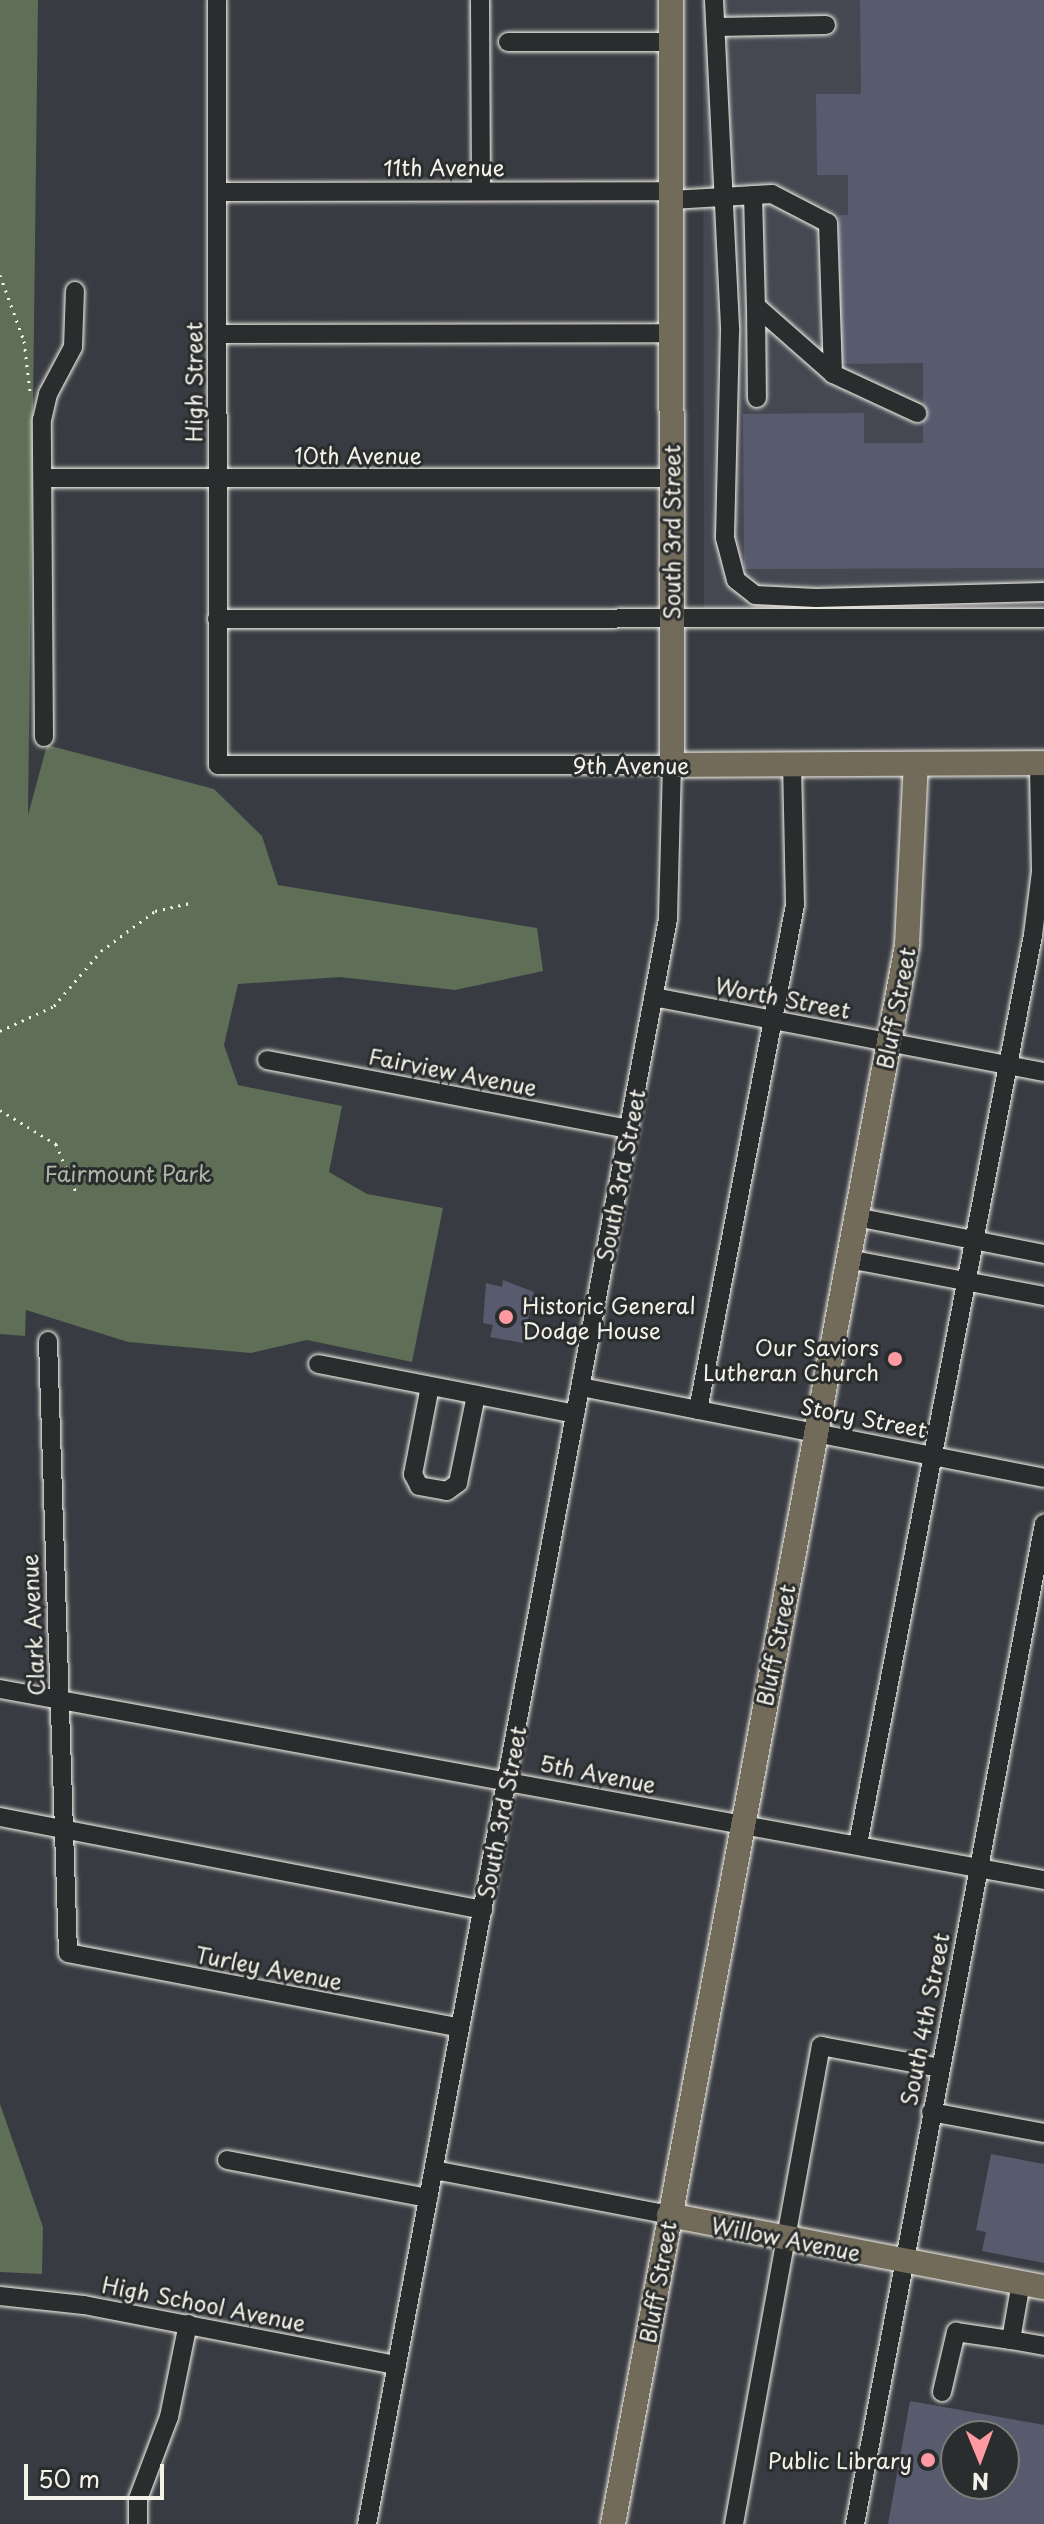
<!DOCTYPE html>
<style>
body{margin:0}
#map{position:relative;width:1044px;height:2524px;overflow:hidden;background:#383b41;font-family:"Playpen Sans",sans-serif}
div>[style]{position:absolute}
.built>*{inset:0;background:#454851}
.green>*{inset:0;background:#5e6e57}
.building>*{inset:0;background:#575b6d}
.path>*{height:3px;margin-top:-1.5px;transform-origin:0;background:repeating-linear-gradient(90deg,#f4f1e8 0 2px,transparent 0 8px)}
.roads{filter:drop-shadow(0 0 2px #f4f1e8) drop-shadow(0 0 2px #f4f1e8)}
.minor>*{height:18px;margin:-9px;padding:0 9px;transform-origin:9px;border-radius:9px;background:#2a2d2e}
.major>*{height:24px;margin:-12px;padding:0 12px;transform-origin:12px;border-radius:12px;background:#736b5a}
.dots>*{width:22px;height:22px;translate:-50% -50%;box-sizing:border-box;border:4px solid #2a2d2e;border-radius:50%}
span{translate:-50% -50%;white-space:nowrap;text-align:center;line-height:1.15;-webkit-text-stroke:6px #2a2d2e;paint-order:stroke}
.street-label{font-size:22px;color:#f4f1e8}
.park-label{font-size:22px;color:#b0b6a7}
.poi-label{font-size:22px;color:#f4f1e8}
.left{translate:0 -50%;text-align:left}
.right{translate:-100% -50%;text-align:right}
.north{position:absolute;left:940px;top:2420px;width:80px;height:80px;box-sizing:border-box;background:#2a2d2e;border:2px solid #7b7b78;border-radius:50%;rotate:179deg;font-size:22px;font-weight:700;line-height:32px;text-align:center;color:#f4f1e8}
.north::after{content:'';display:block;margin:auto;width:28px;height:36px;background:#ff9aa2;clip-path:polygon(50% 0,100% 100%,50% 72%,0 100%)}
.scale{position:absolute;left:24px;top:2464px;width:140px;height:36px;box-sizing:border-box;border:4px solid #f4f1e8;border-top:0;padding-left:10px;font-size:24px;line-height:28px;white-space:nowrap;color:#f4f1e8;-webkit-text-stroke:6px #2a2d2e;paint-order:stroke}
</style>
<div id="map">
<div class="built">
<i style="clip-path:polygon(703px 0,1044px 0,1044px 615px,704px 612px)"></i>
</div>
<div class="green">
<i style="clip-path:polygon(0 0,38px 0,28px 815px,47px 745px,214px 789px,262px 836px,278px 885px,537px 928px,543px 971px,455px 990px,340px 977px,238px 984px,224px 1045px,238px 1085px,342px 1106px,329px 1172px,367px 1194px,443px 1208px,412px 1362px,307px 1340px,251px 1353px,128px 1342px,26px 1310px,25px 1336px,0 1334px)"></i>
<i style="clip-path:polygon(0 2104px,43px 2227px,42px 2274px,0 2272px)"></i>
</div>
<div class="building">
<i style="clip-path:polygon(860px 0,1044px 0,1044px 568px,744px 569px,743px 414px,864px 413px,864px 443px,923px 443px,923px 363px,840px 364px,839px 215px,848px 215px,848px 175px,817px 175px,816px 94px,861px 94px)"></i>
<i style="clip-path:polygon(503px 1280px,534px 1292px,523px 1343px,490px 1337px,493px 1325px,483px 1323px,486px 1283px,502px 1287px)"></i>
<i style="clip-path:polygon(991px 2154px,1044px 2164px,1044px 2263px,982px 2251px,986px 2232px,976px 2230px)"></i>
<i style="clip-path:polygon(evenodd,910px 2401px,1044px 2425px,1044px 2524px,888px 2524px,910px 2401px,956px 2436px,1004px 2436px,1004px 2484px,956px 2484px,956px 2436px)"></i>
</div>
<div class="path">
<i style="left:0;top:275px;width:70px;rotate:70deg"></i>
<i style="left:24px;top:341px;width:50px;rotate:83.2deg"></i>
<i style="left:0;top:1031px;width:60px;rotate:-24.8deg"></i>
<i style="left:54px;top:1006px;width:72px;rotate:-49.5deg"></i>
<i style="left:101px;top:951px;width:67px;rotate:-36.5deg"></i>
<i style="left:155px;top:911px;width:39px;rotate:-13deg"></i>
<i style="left:0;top:1110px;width:66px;rotate:31.3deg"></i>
<i style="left:56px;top:1144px;width:52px;rotate:67.4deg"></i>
</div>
<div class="roads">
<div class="minor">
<i style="left:217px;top:0;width:765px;rotate:89.93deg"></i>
<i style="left:218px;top:765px;width:454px"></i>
<i style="left:672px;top:765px;width:154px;rotate:91.5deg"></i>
<i style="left:668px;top:919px;width:1633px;rotate:100.62deg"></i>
<i style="left:480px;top:0;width:191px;rotate:89.7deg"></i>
<i style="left:714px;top:0;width:332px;rotate:87.2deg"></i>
<i style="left:730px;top:332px;width:206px;rotate:91.4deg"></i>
<i style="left:725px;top:538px;width:43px;rotate:75.3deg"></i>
<i style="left:736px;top:580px;width:24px;rotate:38deg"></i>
<i style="left:755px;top:595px;width:61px;rotate:2.8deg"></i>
<i style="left:816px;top:598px;width:228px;rotate:-1.5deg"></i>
<i style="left:716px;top:27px;width:110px;rotate:-1deg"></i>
<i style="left:508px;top:42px;width:163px"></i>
<i style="left:217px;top:192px;width:454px;rotate:-0.1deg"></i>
<i style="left:753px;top:195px;width:111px;rotate:88.5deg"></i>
<i style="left:756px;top:306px;width:103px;rotate:41.4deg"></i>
<i style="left:671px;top:200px;width:101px;rotate:-3.4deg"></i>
<i style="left:772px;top:194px;width:63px;rotate:27.4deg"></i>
<i style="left:828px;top:223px;width:151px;rotate:88.1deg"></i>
<i style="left:833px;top:374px;width:93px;rotate:24.9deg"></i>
<i style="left:756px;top:306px;width:92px;rotate:89.4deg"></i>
<i style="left:217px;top:334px;width:454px;rotate:-0.1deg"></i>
<i style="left:44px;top:478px;width:627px"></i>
<i style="left:217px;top:619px;width:827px;rotate:-0.07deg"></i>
<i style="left:44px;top:737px;width:317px;rotate:-90.4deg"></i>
<i style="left:42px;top:420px;width:27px;rotate:-77deg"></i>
<i style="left:48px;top:394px;width:53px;rotate:-62deg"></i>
<i style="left:73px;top:347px;width:56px;rotate:-88deg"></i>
<i style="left:654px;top:997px;width:397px;rotate:10.9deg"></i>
<i style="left:267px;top:1060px;width:369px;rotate:10.8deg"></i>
<i style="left:856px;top:1217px;width:192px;rotate:11.1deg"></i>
<i style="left:848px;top:1259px;width:199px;rotate:10.7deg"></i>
<i style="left:48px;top:1341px;width:612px;rotate:88.13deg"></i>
<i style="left:68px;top:1953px;width:399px;rotate:10.8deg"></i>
<i style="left:318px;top:1364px;width:262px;rotate:11deg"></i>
<i style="left:430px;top:1386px;width:90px;rotate:100.9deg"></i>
<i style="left:413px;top:1474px;width:13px;rotate:63deg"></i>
<i style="left:419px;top:1486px;width:28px;rotate:10deg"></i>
<i style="left:447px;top:1491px;width:14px;rotate:-36deg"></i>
<i style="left:458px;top:1483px;width:90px;rotate:-78.4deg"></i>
<i style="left:581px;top:1387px;width:472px;rotate:11.1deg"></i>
<i style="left:698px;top:1410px;width:514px;rotate:-79.13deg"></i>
<i style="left:795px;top:905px;width:141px;rotate:-91.2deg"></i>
<i style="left:0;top:1689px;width:1061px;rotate:10.37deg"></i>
<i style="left:0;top:1817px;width:492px;rotate:10.9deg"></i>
<i style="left:858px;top:1844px;width:926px;rotate:-79.1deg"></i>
<i style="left:1033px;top:935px;width:64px;rotate:-82.8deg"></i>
<i style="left:1041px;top:872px;width:109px;rotate:-91.1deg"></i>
<i style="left:931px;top:2112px;width:115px;rotate:10.5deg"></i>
<i style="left:227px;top:2160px;width:205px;rotate:10.7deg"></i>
<i style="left:434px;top:2170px;width:239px;rotate:10.8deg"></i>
<i style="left:1021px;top:2282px;width:59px;rotate:99.8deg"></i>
<i style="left:1011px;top:2340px;width:34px;rotate:10deg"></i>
<i style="left:0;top:2296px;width:84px;rotate:6.1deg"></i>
<i style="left:84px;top:2305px;width:319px;rotate:10.9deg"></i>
<i style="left:942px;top:2392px;width:62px;rotate:-76.9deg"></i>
<i style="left:956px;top:2332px;width:56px;rotate:8.3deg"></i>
<i style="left:138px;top:2524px;width:25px;rotate:-90deg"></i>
<i style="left:138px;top:2499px;width:88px;rotate:-69.3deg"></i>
<i style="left:169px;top:2417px;width:95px;rotate:-78.5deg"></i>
<i style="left:734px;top:2524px;width:486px;rotate:-79.7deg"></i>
<i style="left:821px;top:2046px;width:121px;rotate:10.5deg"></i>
<i style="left:855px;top:2524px;width:1018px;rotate:-79.3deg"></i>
</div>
<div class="major">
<i style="left:671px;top:0;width:765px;rotate:89.93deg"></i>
<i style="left:672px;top:765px;width:372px;rotate:-0.3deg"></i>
<i style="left:669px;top:2215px;width:382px;rotate:10.9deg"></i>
<i style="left:613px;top:2524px;width:1606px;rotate:-79.45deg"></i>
<i style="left:907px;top:945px;width:181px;rotate:-87.2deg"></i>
</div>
</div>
<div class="dots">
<i style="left:506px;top:1317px;background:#ff9aa2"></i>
<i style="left:895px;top:1359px;background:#ff9aa2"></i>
<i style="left:928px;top:2460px;background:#ff9aa2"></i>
</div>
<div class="street-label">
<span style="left:444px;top:167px">11th Avenue</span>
<span style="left:193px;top:382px;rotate:-90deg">High Street</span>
<span style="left:358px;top:455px">10th Avenue</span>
<span style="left:671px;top:532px;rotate:-90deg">South 3rd Street</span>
<span style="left:631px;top:765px">9th Avenue</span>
<span style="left:783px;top:997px;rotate:11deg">Worth Street</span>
<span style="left:895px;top:1008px;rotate:-79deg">Bluff Street</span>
<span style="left:453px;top:1071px;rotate:11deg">Fairview Avenue</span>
<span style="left:620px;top:1175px;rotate:-79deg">South 3rd Street</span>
<span style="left:864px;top:1417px;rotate:11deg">Story Street</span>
<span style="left:32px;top:1625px;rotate:-93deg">Clark Avenue</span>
<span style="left:775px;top:1645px;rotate:-79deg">Bluff Street</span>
<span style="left:598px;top:1773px;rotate:11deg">5th Avenue</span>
<span style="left:501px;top:1812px;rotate:-79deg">South 3rd Street</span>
<span style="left:269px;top:1967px;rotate:11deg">Turley Avenue</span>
<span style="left:924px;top:2019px;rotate:-79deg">South 4th Street</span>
<span style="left:786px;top:2238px;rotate:11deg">Willow Avenue</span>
<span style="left:657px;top:2282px;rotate:-80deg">Bluff Street</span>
<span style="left:204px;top:2303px;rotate:11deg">High School Avenue</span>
</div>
<div class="park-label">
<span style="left:128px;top:1173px">Fairmount Park</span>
</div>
<div class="poi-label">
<span class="left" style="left:522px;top:1317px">Historic General<br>Dodge House</span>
<span class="right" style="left:879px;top:1359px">Our Saviors<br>Lutheran Church</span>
<span class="right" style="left:912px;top:2460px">Public Library</span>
</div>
<div class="north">N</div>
<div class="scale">50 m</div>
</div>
